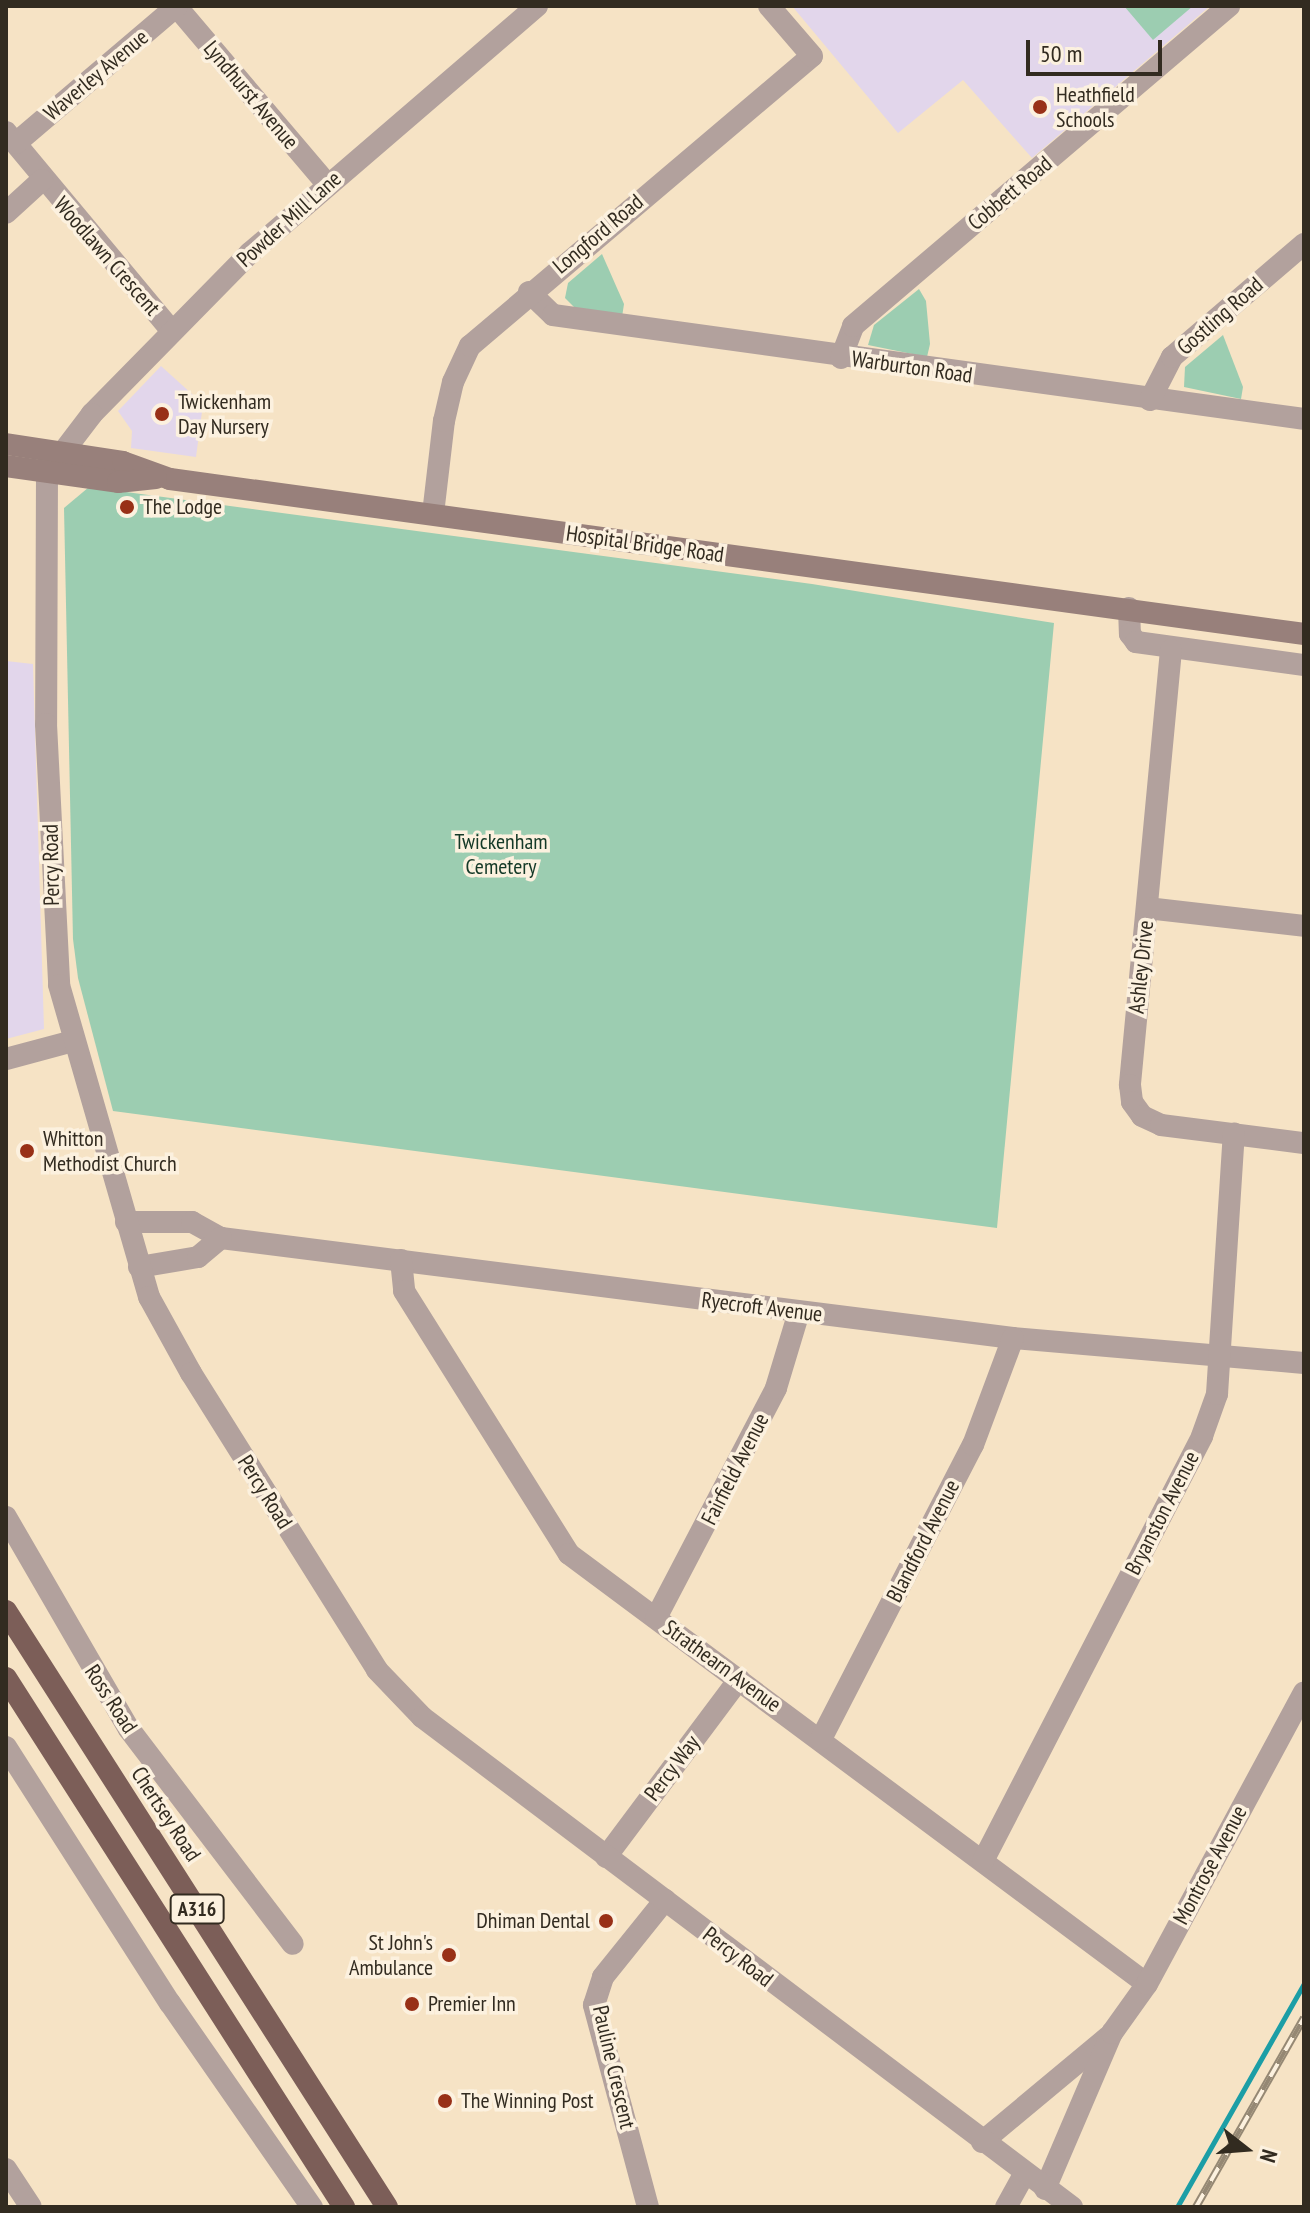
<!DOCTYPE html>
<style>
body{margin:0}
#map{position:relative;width:1310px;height:2213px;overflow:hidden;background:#f6e3c5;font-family:"PT Sans Narrow",sans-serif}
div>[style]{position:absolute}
.education>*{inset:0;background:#e2d6eb}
.green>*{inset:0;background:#9ccdb1}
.stream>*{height:5px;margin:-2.5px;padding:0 2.5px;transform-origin:2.5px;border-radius:2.5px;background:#1c9ea6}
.minor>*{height:22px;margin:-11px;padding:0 11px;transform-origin:11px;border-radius:11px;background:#b2a19d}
.tertiary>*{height:22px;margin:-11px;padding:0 11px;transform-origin:11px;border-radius:11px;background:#b2a19d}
.secondary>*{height:22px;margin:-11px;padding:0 11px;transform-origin:11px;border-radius:11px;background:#98807b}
.trunk>*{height:22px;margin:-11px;padding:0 11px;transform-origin:11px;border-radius:11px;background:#7c5e58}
.rail>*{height:8px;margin-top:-4px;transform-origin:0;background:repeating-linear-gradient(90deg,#fcf1df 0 15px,#958874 0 30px);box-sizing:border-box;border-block:2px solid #958874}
.dots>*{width:22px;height:22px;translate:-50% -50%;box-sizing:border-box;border:4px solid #fcf1df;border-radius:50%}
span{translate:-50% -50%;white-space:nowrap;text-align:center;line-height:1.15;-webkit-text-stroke:7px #fcf1df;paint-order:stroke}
.shield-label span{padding:2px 6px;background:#fcf1df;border:2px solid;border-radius:6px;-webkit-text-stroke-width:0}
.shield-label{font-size:20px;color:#322b20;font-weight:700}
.street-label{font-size:22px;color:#322b20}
.poi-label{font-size:22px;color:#322b20}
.left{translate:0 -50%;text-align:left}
.right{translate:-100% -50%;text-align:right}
.park-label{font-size:22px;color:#143927}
.frame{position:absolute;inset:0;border:8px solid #322b20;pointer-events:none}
.north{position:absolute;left:1206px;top:2109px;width:80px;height:80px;-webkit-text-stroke:6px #fcf1df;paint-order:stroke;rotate:107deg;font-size:22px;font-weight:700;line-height:32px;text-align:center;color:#322b20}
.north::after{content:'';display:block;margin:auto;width:28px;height:36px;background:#322b20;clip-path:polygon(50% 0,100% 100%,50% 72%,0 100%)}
.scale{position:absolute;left:1026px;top:40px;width:136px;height:36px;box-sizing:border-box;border:4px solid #322b20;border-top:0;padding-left:10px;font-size:24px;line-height:28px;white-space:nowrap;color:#322b20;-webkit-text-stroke:6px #fcf1df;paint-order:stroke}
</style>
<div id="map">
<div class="education">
<i style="clip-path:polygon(792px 6px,1210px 6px,1032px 158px,963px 80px,898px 133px)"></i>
<i style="clip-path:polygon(161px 366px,203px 404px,196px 457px,131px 448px,132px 431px,118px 411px)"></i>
<i style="clip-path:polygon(6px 661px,33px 664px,44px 1029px,6px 1039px)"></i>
</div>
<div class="green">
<i style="clip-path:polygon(1124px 6px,1193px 6px,1153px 40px)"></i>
<i style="clip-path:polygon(602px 254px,624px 304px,622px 317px,575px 308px,565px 298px,568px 283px)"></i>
<i style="clip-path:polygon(919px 289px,926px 301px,930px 344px,927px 357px,868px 345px,874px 325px)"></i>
<i style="clip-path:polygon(1223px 335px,1243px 387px,1241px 399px,1184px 387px,1185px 367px)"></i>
<i style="clip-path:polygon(89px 487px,812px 584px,1054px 623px,997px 1228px,113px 1111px,78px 978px,73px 939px,64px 508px)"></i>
</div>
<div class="stream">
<i style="left:1177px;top:2207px;width:257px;rotate:-60.4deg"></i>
</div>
<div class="minor">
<i style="left:176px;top:6px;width:233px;rotate:49.7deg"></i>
<i style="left:6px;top:132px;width:259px;rotate:50.2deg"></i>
<i style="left:16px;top:143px;width:211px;rotate:-40.4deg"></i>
<i style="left:6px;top:213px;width:49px;rotate:-42.5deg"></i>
<i style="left:529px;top:292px;width:33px;rotate:44deg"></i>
<i style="left:553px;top:315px;width:758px;rotate:7.88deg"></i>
<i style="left:841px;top:358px;width:34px;rotate:-69deg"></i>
<i style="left:853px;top:326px;width:494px;rotate:-40.4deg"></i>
<i style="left:1150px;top:400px;width:48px;rotate:-62.9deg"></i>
<i style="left:1172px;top:357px;width:174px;rotate:-40.6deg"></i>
<i style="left:433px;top:514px;width:94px;rotate:-83.3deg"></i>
<i style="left:444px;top:421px;width:40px;rotate:-77deg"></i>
<i style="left:453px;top:382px;width:40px;rotate:-65deg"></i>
<i style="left:470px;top:346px;width:448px;rotate:-40.3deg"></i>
<i style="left:812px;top:56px;width:66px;rotate:-130.7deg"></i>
<i style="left:1129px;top:608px;width:26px;rotate:88deg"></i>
<i style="left:1130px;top:634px;width:10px;rotate:53deg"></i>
<i style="left:1136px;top:642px;width:170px;rotate:7.8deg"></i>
<i style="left:1171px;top:650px;width:437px;rotate:95.4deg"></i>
<i style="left:1130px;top:1085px;width:17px;rotate:83deg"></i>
<i style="left:1132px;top:1102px;width:17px;rotate:54deg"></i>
<i style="left:1142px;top:1116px;width:21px;rotate:25deg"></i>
<i style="left:1161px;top:1125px;width:144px;rotate:7.2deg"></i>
<i style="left:1147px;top:908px;width:158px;rotate:6.5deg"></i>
<i style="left:6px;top:1059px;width:69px;rotate:-15deg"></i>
<i style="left:126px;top:1222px;width:66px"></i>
<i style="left:192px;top:1222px;width:33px;rotate:29deg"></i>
<i style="left:221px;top:1238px;width:798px;rotate:7.2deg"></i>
<i style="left:1013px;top:1338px;width:292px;rotate:4.9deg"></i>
<i style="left:401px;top:1260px;width:31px;rotate:84deg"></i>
<i style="left:404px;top:1291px;width:310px;rotate:57.9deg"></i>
<i style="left:569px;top:1554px;width:720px;rotate:36.65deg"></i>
<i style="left:139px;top:1267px;width:60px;rotate:-9.6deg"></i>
<i style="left:198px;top:1257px;width:30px;rotate:-40deg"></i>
<i style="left:6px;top:1517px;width:245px;rotate:59.9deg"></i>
<i style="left:129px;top:1729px;width:270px;rotate:52.7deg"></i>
<i style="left:656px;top:1618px;width:259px;rotate:-62.4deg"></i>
<i style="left:776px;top:1388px;width:79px;rotate:-73.2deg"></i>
<i style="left:821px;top:1739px;width:331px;rotate:-62.7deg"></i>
<i style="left:973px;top:1445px;width:114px;rotate:-69.5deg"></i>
<i style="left:6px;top:1747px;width:304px;rotate:57.4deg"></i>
<i style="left:170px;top:2003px;width:249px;rotate:55.2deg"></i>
<i style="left:606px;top:1857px;width:222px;rotate:-53.2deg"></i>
<i style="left:983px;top:1861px;width:478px;rotate:-62.7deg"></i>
<i style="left:1202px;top:1436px;width:45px;rotate:-70.3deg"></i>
<i style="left:1217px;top:1394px;width:261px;rotate:-86.3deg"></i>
<i style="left:982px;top:2142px;width:164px;rotate:-39.8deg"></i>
<i style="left:6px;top:2169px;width:45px;rotate:56.7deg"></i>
<i style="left:1045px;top:2189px;width:170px;rotate:-66.8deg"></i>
<i style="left:1112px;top:2033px;width:60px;rotate:-54.5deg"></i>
<i style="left:1147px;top:1984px;width:331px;rotate:-61.7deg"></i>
<i style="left:648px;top:2207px;width:209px;rotate:-105deg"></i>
<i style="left:594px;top:2005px;width:29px;rotate:-72deg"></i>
<i style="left:603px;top:1977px;width:99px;rotate:-51.2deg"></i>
<i style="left:1006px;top:2207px;width:39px;rotate:-61deg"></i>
</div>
<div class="tertiary">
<i style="left:537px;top:6px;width:379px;rotate:139.3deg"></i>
<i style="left:250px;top:253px;width:226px;rotate:134.5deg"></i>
<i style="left:92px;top:414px;width:74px;rotate:127.3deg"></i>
<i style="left:47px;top:473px;width:251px;rotate:90.2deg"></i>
<i style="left:46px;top:724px;width:261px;rotate:87.1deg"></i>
<i style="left:59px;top:985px;width:325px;rotate:73.9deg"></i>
<i style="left:149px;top:1297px;width:87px;rotate:61.1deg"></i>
<i style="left:191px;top:1373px;width:350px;rotate:57.9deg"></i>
<i style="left:377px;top:1670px;width:65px;rotate:46.2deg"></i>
<i style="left:422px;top:1717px;width:814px;rotate:37.01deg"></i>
</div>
<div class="secondary">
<i style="left:6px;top:444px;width:118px;rotate:8.7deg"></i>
<i style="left:123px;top:462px;width:50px;rotate:19.9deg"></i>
<i style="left:170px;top:479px;width:1145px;rotate:7.78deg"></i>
<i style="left:6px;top:466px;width:113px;rotate:8.1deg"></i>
<i style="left:118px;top:482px;width:38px;rotate:-6deg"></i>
</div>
<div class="trunk">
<i style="left:6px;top:1611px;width:707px;rotate:57.41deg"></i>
<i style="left:6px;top:1678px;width:628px;rotate:57.42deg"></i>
</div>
<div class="rail">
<i style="left:1196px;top:2207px;width:218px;rotate:-60.3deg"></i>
</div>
<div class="dots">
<i style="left:1040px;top:107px;background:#983017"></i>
<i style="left:162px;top:414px;background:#983017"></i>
<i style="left:127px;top:507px;background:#983017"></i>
<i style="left:27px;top:1151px;background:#983017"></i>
<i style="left:606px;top:1921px;background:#983017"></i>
<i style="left:449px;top:1955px;background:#983017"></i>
<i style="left:412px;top:2004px;background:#983017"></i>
<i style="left:445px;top:2101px;background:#983017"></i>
</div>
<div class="shield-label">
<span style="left:197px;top:1909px">A316</span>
</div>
<div class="street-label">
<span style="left:96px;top:75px;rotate:-40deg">Waverley Avenue</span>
<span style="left:251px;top:95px;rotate:50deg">Lyndhurst Avenue</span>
<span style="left:1010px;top:193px;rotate:-40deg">Cobbett Road</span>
<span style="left:289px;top:219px;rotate:-42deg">Powder Mill Lane</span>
<span style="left:598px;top:234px;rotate:-40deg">Longford Road</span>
<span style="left:107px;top:256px;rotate:49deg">Woodlawn Crescent</span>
<span style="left:1220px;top:316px;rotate:-41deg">Gostling Road</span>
<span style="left:912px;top:367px;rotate:8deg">Warburton Road</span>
<span style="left:645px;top:544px;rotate:8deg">Hospital Bridge Road</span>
<span style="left:51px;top:865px;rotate:-91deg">Percy Road</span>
<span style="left:1141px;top:967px;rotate:-84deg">Ashley Drive</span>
<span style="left:762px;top:1307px;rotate:7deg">Ryecroft Avenue</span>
<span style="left:735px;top:1469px;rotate:-63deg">Fairfield Avenue</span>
<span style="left:265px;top:1492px;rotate:58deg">Percy Road</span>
<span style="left:1162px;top:1513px;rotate:-63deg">Bryanston Avenue</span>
<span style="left:923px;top:1541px;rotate:-63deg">Blandford Avenue</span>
<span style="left:722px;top:1666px;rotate:36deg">Strathearn Avenue</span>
<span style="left:111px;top:1699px;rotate:57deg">Ross Road</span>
<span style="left:672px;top:1768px;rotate:-53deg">Percy Way</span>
<span style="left:166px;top:1814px;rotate:57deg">Chertsey Road</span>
<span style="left:1210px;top:1865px;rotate:-62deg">Montrose Avenue</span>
<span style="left:738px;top:1957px;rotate:38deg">Percy Road</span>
<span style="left:614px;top:2067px;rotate:77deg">Pauline Crescent</span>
</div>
<div class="poi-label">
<span class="left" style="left:1056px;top:107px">Heathfield<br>Schools</span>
<span class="left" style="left:178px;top:414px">Twickenham<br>Day Nursery</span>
<span class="left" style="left:143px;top:507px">The Lodge</span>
<span class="left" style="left:43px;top:1151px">Whitton<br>Methodist Church</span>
<span class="right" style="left:590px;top:1921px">Dhiman Dental</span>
<span class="right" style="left:433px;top:1955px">St John's<br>Ambulance</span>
<span class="left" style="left:428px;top:2004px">Premier Inn</span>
<span class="left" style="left:461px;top:2101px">The Winning Post</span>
</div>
<div class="park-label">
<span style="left:501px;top:854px">Twickenham<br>Cemetery</span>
</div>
<div class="frame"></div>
<div class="north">N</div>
<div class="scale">50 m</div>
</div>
